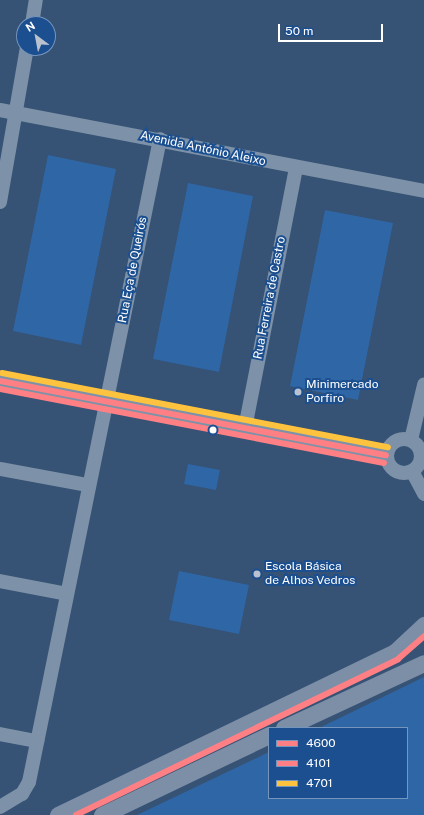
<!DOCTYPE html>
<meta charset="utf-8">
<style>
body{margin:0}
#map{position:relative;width:424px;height:815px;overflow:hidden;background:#365274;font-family:"Public Sans",sans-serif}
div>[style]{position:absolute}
.green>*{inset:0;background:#2f66a5}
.minor>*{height:14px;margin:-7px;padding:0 7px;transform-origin:7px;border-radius:7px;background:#7d92a8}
.minor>.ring{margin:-7px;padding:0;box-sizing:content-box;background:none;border:14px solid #7d92a8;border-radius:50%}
.major>*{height:17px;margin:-8.5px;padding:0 8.5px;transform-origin:8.5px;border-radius:8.5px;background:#7d8ea7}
.bus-1>*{height:6px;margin:-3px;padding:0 3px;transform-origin:3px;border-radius:3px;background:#ff8084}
.bus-2>*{height:6px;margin:-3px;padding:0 3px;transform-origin:3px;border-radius:3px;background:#ff8084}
.bus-3>*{height:6px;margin:-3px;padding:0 3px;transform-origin:3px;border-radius:3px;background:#fec33e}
.dots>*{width:11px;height:11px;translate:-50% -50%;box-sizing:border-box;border:2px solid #1b4f8f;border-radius:50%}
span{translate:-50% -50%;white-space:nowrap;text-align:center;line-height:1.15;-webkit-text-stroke:4px #1b4f8f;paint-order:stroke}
.street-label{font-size:12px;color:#fff}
.poi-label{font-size:12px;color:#fff}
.left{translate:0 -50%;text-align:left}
.legend{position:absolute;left:268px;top:727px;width:140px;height:72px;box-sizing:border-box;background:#1b4f8f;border:1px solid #7695bc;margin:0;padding:5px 7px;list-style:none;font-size:12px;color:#fff}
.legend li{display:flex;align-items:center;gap:8px;height:20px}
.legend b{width:20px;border:1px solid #7695bc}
.north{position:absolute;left:16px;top:16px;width:40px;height:40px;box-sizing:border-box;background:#1b4f8f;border:1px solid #7695bc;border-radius:50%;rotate:328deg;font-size:11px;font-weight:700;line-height:16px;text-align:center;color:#fff}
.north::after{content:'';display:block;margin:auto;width:14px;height:18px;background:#b9c2ce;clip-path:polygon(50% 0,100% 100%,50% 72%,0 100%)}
.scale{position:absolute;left:278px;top:24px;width:105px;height:18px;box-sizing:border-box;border:2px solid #fff;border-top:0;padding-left:5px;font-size:12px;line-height:14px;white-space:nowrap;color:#fff;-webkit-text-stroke:3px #1b4f8f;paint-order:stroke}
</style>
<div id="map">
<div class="green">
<i style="clip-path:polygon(48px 155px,116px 169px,81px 345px,13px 331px)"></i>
<i style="clip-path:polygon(188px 183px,253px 196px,219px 372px,153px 359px)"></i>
<i style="clip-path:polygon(325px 210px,393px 223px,358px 400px,290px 386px)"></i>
<i style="clip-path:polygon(188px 464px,220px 470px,216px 490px,184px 484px)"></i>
<i style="clip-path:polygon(179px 571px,249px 585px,239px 634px,169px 620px)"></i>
<i style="clip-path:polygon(424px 677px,424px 815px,137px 815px,269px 752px,269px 798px,407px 798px,407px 728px,319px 728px)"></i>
</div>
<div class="minor">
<i style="left:32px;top:24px;width:24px;rotate:-81deg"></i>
<i style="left:0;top:110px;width:432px;rotate:10.8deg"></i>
<i style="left:0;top:202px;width:156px;rotate:-80.1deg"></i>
<i style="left:0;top:381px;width:393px;rotate:10.9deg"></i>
<i style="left:245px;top:428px;width:265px;rotate:-78.9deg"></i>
<i class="ring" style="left:387px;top:439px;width:20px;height:20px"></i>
<i style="left:411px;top:440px;width:57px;rotate:-76.7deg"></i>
<i style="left:0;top:469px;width:88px;rotate:10.4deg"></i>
<i style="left:412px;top:471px;width:26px;rotate:62deg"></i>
<i style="left:0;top:581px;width:68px;rotate:11deg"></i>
<i style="left:0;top:734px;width:38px;rotate:11deg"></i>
<i style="left:0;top:807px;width:26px;rotate:-31deg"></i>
<i style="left:22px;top:794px;width:14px;rotate:-60deg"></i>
<i style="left:29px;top:782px;width:656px;rotate:-78.48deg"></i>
</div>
<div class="major">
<i style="left:284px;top:728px;width:154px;rotate:-24.9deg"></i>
<i style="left:58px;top:815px;width:374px;rotate:-25.8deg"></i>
<i style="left:395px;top:652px;width:40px;rotate:-43deg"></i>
<i style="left:102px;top:815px;width:185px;rotate:-25.6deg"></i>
</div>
<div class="bus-1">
<i style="left:0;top:381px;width:393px;rotate:10.9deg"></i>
</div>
<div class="bus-2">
<i style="left:0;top:389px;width:391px;rotate:10.9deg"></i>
<i style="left:76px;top:815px;width:358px;rotate:-25.8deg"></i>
<i style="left:398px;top:659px;width:35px;rotate:-41deg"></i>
</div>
<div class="bus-3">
<i style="left:2px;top:373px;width:393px;rotate:10.9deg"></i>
</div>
<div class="dots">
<i style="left:298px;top:392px;background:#b9c2ce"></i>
<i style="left:213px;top:430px;background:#fff"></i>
<i style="left:257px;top:574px;background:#b9c2ce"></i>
</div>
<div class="street-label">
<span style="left:203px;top:149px;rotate:12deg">Avenida António Aleixo</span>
<span style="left:133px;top:270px;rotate:-79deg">Rua Eça de Queirós</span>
<span style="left:270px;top:298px;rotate:-79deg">Rua Ferreira de Castro</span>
</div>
<div class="poi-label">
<span class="left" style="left:306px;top:392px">Minimercado<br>Porfiro</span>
<span class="left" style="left:265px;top:574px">Escola Básica<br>de Alhos Vedros</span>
</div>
<ul class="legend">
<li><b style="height:5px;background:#ff8084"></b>4600</li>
<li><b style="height:5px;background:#ff8084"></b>4101</li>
<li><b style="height:5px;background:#fec33e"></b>4701</li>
</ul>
<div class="north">N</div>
<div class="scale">50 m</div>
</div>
